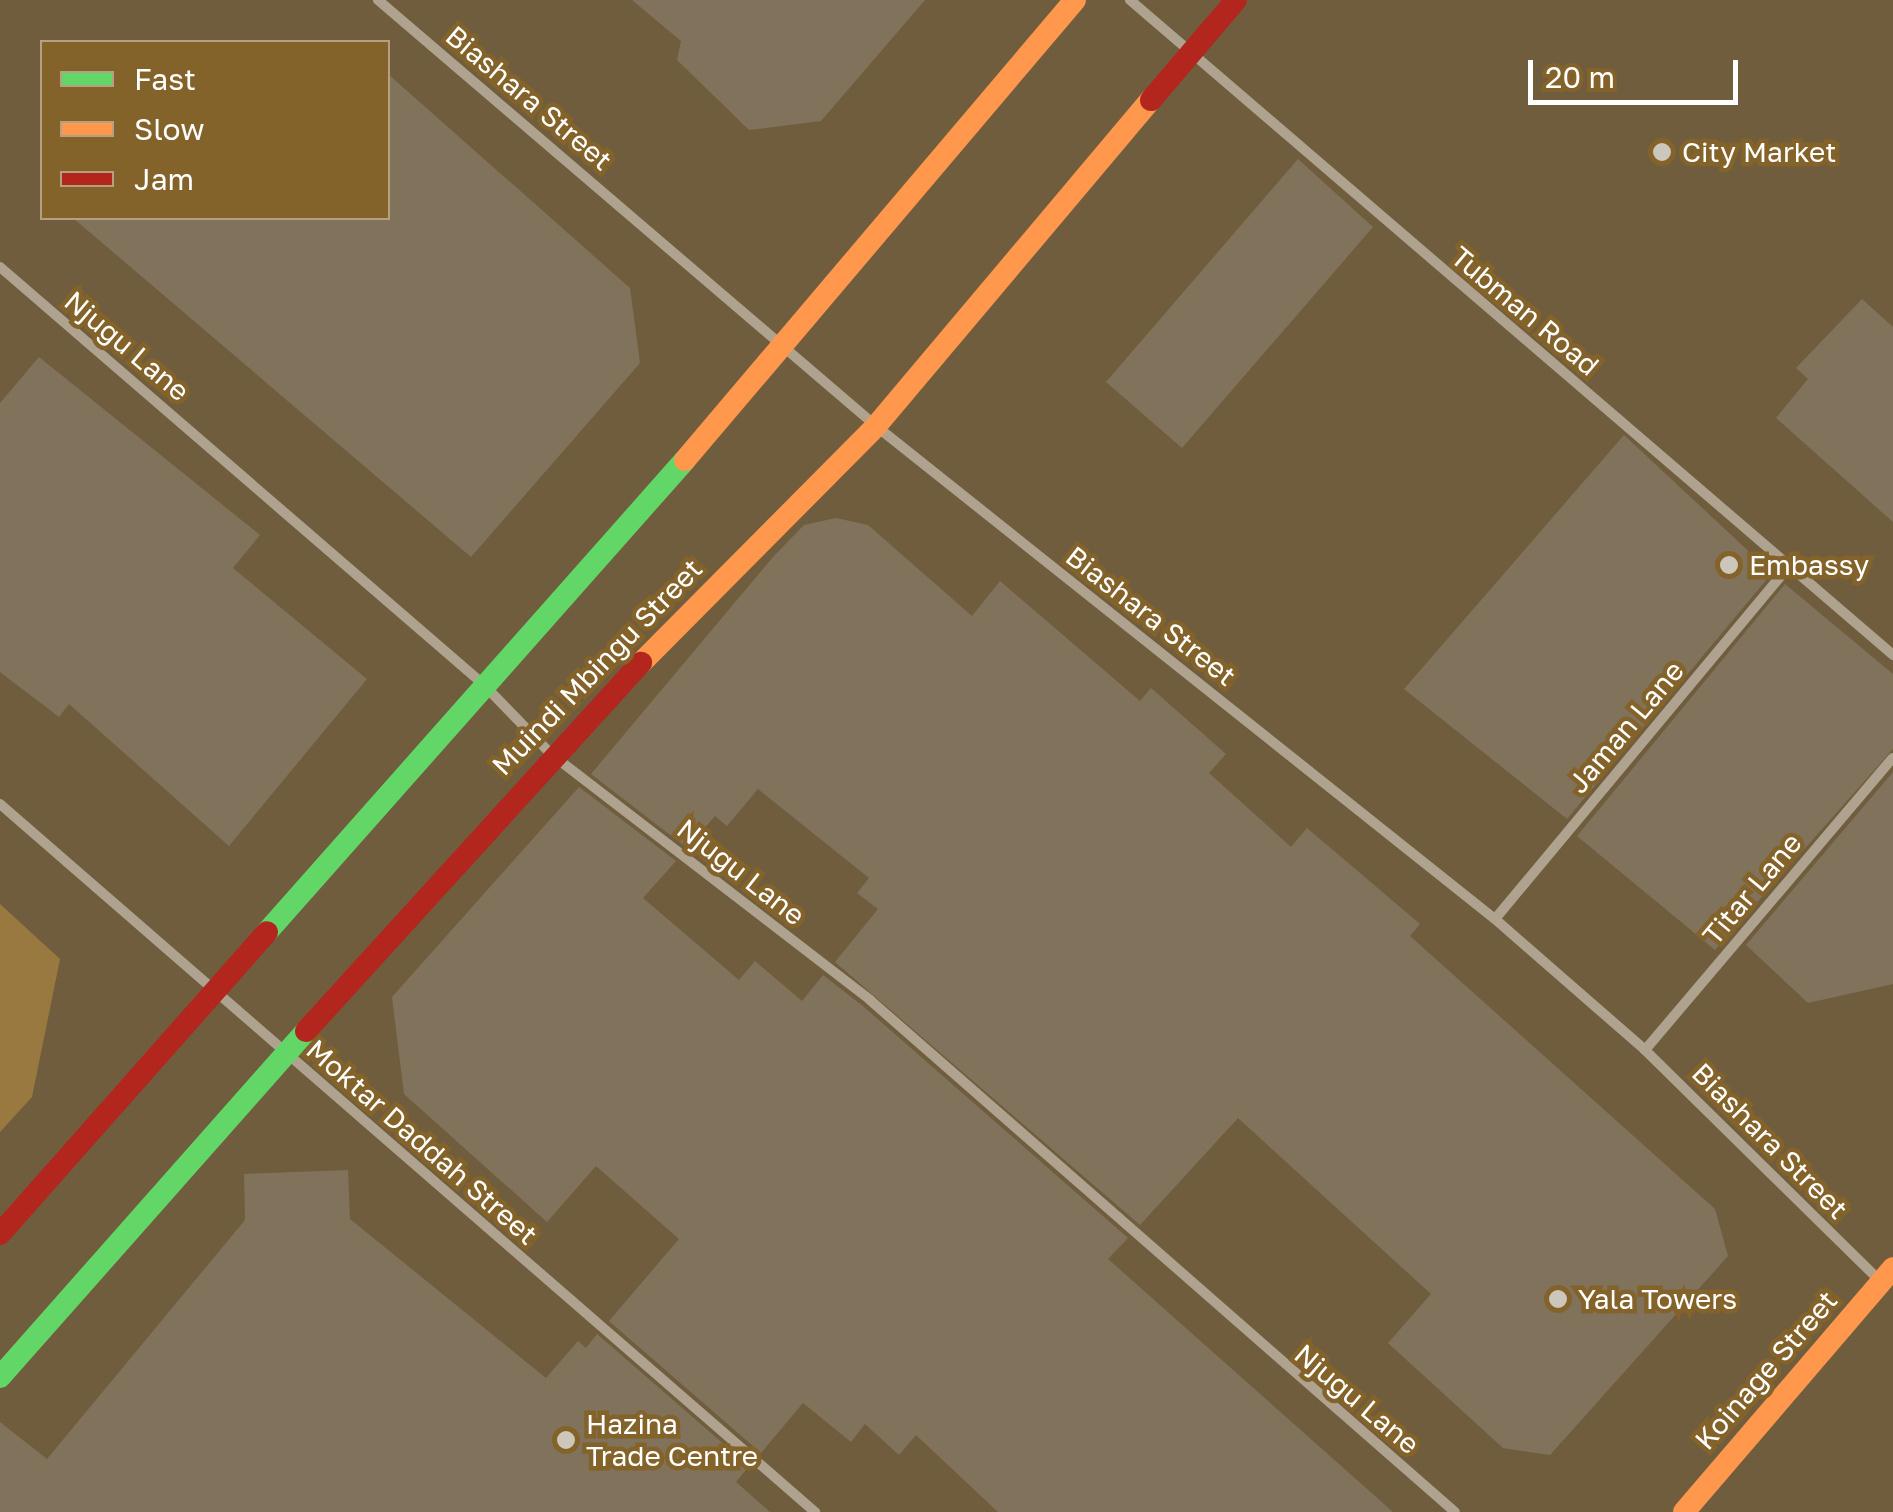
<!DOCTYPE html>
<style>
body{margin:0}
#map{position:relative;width:1893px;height:1512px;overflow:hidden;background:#6f5d3e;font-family:"Golos Text",sans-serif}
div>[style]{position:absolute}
.green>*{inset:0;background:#9a7941}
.building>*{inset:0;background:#81735b}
.street>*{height:10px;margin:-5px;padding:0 5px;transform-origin:5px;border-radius:5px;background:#afa390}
.fast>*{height:22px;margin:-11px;padding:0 11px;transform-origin:11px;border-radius:11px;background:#63d668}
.slow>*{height:22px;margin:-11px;padding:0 11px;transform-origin:11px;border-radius:11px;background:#ff974d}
.jam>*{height:22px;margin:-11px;padding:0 11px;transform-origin:11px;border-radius:11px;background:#b3261e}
.dots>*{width:28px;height:28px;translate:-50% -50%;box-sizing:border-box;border:5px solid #83632a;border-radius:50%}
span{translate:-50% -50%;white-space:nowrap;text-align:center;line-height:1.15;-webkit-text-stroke:9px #83632a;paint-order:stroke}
.street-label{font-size:28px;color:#fff}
.poi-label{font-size:28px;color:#fff}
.left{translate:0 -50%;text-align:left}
.legend{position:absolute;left:40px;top:40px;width:350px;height:180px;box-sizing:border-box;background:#83632a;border:2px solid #b5a17f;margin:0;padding:12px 18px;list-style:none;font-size:30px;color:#fff}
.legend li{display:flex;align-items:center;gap:20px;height:50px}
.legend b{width:50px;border:2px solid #b5a17f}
.scale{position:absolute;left:1528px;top:60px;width:210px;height:45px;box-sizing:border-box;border:5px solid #fff;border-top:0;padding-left:12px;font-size:30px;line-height:35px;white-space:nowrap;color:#fff;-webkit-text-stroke:8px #83632a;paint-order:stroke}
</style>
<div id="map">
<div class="green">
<i style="clip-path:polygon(0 904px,60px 959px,32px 1097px,0 1132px)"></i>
</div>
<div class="building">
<i style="clip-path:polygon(632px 0,925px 0,821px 121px,749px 130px,677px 60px,681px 41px)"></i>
<i style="clip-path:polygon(388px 74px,630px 288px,640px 363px,471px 557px,73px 218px,388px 218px)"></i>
<i style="clip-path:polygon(1298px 159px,1373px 227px,1182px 448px,1106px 382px)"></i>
<i style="clip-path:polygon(1862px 299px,1893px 327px,1893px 522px,1776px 418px,1808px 379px,1796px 368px)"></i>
<i style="clip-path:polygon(39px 357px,260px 535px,233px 568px,367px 679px,229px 846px,69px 704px,59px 717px,0 672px,0 403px)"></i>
<i style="clip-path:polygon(1624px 435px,1772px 573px,1567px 819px,1404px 689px)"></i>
<i style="clip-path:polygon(836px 518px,868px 525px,972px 616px,1000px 581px,1140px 701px,1151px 688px,1226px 754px,1209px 773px,1291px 847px,1307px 828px,1420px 924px,1410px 936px,1715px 1209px,1728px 1256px,1550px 1455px,1503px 1448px,1388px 1343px,1431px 1294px,1238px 1118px,1140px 1225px,835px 962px,878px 909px,857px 893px,869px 878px,758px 789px,727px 826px,715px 816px,687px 848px,591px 774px,773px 557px,804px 525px)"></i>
<i style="clip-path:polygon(1785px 584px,1893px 674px,1893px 749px,1715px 950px,1577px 836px)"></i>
<i style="clip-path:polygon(1893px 772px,1893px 984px,1808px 1003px,1746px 945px)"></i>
<i style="clip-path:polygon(579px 787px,676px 861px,643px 898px,739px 980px,755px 961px,802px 1001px,823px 975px,864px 1007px,1128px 1238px,1108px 1259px,1393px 1512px,998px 1512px,916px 1435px,899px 1455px,865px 1424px,851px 1442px,803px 1403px,761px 1453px,609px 1321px,679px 1239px,596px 1166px,547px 1222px,404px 1094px,392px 997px)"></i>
<i style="clip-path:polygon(348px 1170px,350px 1219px,546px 1378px,578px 1341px,586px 1348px,597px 1334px,749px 1466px,736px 1482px,770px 1512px,0 1512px,0 1422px,47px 1459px,245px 1220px,244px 1174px)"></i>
</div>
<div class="street">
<i style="left:378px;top:0;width:655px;rotate:40.54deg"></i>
<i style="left:876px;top:426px;width:791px;rotate:38.54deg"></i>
<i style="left:1495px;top:919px;width:199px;rotate:41.1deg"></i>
<i style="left:1645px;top:1050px;width:325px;rotate:44.5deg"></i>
<i style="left:1130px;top:0;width:1006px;rotate:40.64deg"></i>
<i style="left:0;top:267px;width:637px;rotate:40.8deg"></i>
<i style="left:482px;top:683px;width:99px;rotate:45.8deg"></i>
<i style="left:551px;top:754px;width:403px;rotate:37.6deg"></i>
<i style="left:870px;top:1000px;width:777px;rotate:41.19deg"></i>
<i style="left:0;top:804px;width:1080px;rotate:40.98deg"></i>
<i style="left:1495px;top:919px;width:462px;rotate:-50.2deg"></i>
<i style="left:1645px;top:1050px;width:383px;rotate:-49.7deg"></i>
</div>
<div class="fast">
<i style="left:267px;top:932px;width:630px;rotate:-48.47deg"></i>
<i style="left:0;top:1377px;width:462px;rotate:-48.5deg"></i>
</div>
<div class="slow">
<i style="left:685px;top:460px;width:603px;rotate:-49.71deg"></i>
<i style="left:641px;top:663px;width:334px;rotate:-45.2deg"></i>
<i style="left:876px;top:426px;width:426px;rotate:-49.9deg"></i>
<i style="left:1684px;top:1512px;width:321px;rotate:-49.4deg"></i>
</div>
<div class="jam">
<i style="left:1151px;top:100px;width:131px;rotate:-49.6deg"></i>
<i style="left:306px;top:1031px;width:498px;rotate:-47.7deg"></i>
<i style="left:0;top:1234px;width:403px;rotate:-48.5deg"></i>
</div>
<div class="dots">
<i style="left:1662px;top:152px;background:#cdc6bb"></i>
<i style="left:1729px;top:565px;background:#cdc6bb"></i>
<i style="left:1558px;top:1299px;background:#cdc6bb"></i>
<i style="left:566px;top:1440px;background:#cdc6bb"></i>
</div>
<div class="street-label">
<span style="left:529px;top:98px;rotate:40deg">Biashara Street</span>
<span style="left:1525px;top:311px;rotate:40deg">Tubman Road</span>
<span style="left:127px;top:346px;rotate:40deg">Njugu Lane</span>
<span style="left:1151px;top:616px;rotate:38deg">Biashara Street</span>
<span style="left:597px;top:667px;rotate:-46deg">Muindi Mbingu Street</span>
<span style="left:1626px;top:727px;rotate:-50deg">Jaman Lane</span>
<span style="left:741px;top:872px;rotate:38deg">Njugu Lane</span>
<span style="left:1752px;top:889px;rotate:-50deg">Titar Lane</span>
<span style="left:1770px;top:1141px;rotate:45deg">Biashara Street</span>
<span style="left:422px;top:1142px;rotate:41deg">Moktar Daddah Street</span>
<span style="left:1766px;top:1370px;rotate:-49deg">Koinage Street</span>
<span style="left:1357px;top:1399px;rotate:40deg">Njugu Lane</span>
</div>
<div class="poi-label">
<span class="left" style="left:1682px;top:152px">City Market</span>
<span class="left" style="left:1749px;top:565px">Embassy</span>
<span class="left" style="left:1578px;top:1299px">Yala Towers</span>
<span class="left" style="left:586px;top:1440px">Hazina<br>Trade Centre</span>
</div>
<ul class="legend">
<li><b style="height:12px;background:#63d668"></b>Fast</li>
<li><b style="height:12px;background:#ff974d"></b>Slow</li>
<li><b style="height:12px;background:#b3261e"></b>Jam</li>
</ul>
<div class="scale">20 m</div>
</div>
